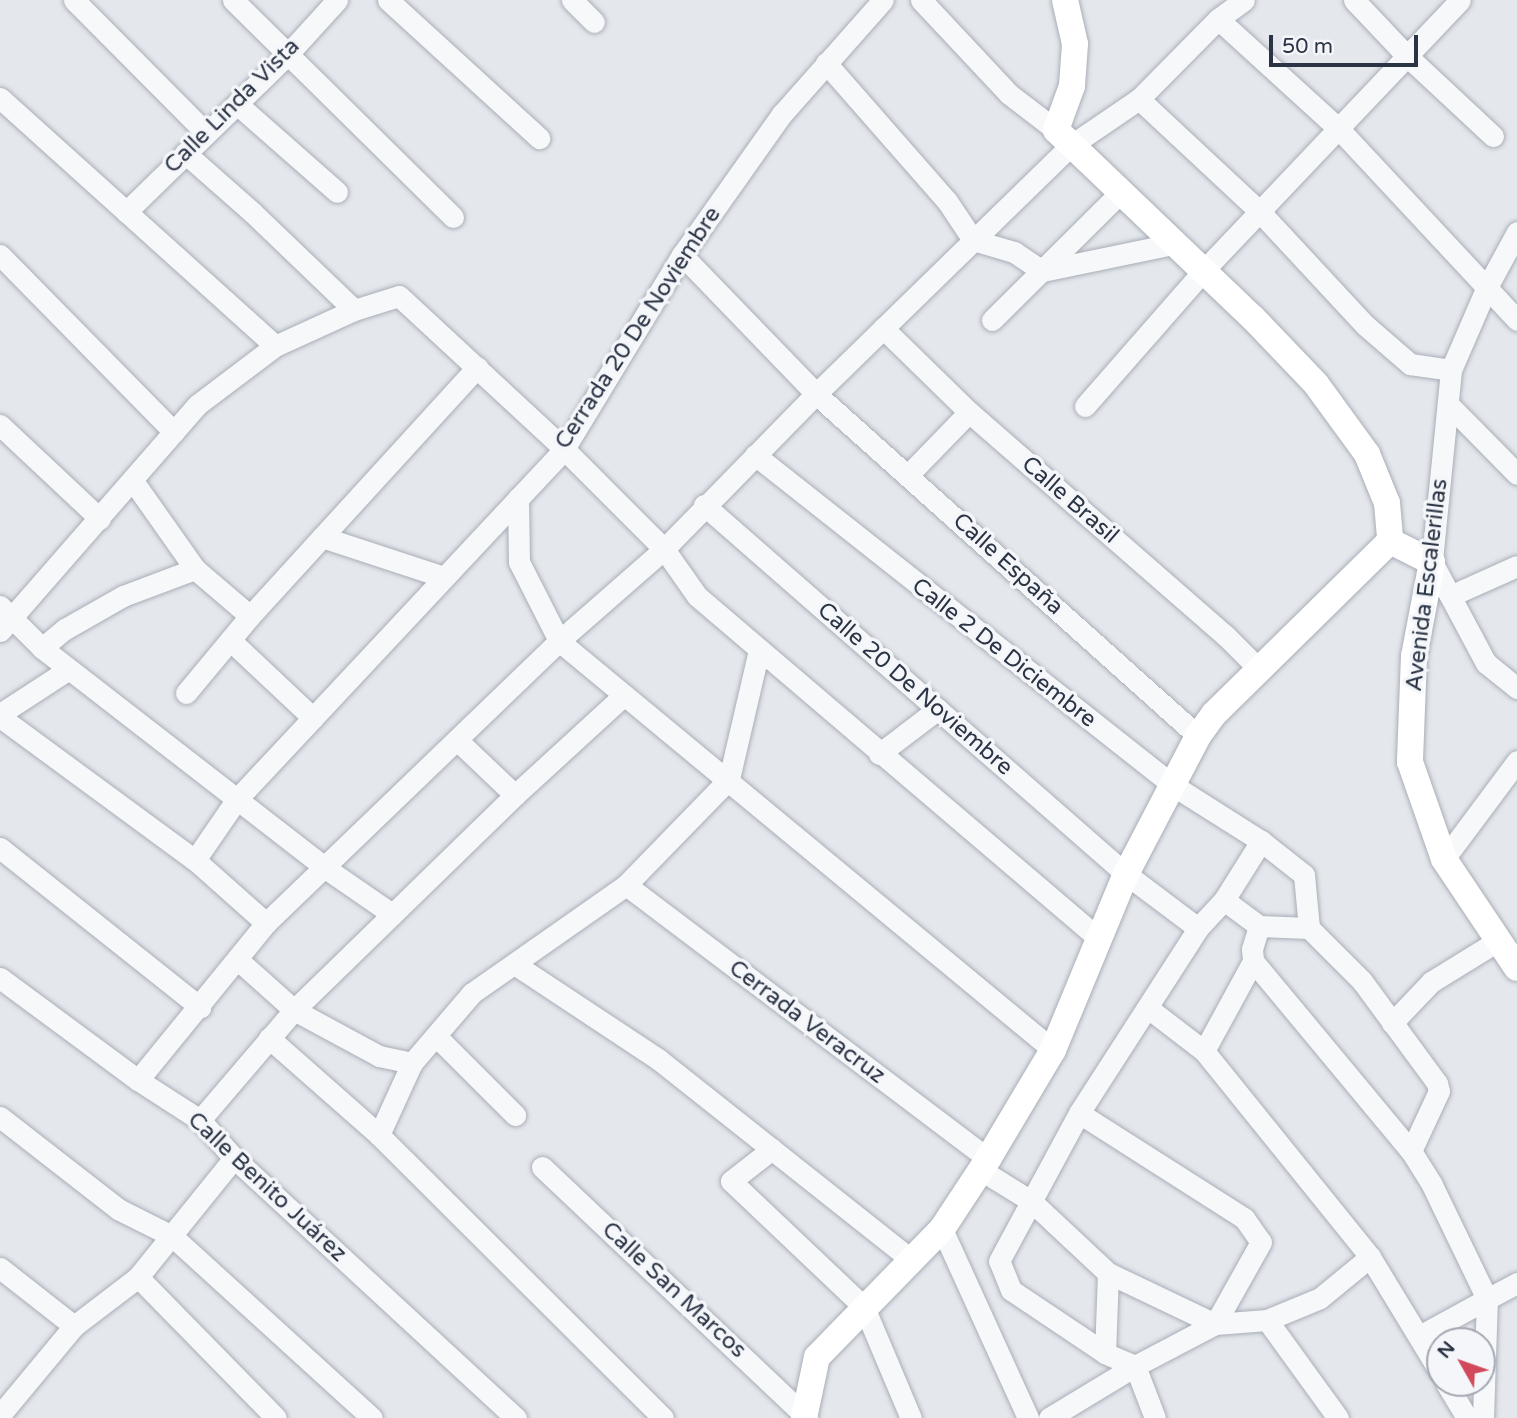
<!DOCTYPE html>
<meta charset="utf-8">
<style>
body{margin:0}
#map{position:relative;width:1517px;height:1418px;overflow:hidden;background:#e4e7ec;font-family:"Varela Round",sans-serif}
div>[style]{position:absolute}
.roads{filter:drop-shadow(0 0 2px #a9aeb7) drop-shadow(0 0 2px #a9aeb7)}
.minor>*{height:21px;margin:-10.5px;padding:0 10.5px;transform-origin:10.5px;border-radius:10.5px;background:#f7f8fa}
.major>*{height:26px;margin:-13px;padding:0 13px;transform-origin:13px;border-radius:13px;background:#fff}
span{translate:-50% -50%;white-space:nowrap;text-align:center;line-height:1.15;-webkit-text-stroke:7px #f4f6f9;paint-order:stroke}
.street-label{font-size:23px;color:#2b3445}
.north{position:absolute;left:1426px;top:1327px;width:70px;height:70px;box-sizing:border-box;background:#f4f6f9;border:2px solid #a4a8b1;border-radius:50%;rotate:310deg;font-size:19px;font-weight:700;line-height:28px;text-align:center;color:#2b3445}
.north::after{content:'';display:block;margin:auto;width:24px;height:32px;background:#d1495b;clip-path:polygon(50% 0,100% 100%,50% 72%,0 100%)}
.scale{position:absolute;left:1269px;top:35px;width:149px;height:32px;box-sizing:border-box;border:4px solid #2b3445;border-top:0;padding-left:9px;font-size:21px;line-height:24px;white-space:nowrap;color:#2b3445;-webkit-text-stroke:5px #f4f6f9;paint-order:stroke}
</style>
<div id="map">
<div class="roads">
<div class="minor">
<i style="left:74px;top:0;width:187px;rotate:45.2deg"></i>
<i style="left:233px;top:0;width:309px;rotate:44.6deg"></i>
<i style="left:388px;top:0;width:205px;rotate:42.4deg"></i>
<i style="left:572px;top:0;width:31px;rotate:45deg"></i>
<i style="left:921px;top:0;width:129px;rotate:46.9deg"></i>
<i style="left:1009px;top:94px;width:59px;rotate:37.5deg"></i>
<i style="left:1354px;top:0;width:76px;rotate:46.6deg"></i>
<i style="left:1406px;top:55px;width:119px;rotate:43deg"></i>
<i style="left:1218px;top:19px;width:164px;rotate:42.3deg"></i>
<i style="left:1339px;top:129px;width:261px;rotate:47deg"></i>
<i style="left:826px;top:63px;width:184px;rotate:48.8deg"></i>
<i style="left:947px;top:201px;width:47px;rotate:56.3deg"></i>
<i style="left:973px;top:240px;width:43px;rotate:16.3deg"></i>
<i style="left:1014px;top:252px;width:34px;rotate:34deg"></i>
<i style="left:1042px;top:271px;width:133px;rotate:-11.7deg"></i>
<i style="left:0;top:98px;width:370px;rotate:42deg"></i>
<i style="left:1139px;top:99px;width:166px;rotate:43deg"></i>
<i style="left:1260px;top:212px;width:154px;rotate:47.1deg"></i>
<i style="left:1365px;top:325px;width:60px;rotate:40.9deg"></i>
<i style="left:1410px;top:364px;width:41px;rotate:8.3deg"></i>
<i style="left:237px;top:104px;width:133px;rotate:41.3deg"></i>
<i style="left:185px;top:153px;width:91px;rotate:41.4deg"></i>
<i style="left:253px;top:213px;width:140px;rotate:43.8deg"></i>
<i style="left:126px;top:212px;width:226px;rotate:-44.3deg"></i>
<i style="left:288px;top:54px;width:73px;rotate:-47.8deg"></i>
<i style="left:1517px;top:232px;width:65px;rotate:118.5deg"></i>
<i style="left:1486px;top:289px;width:88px;rotate:113.4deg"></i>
<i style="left:1451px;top:370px;width:193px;rotate:95.7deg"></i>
<i style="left:1432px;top:562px;width:115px;rotate:61.9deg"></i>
<i style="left:1486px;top:663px;width:40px;rotate:39deg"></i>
<i style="left:0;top:255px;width:248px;rotate:45.5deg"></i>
<i style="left:682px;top:255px;width:193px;rotate:46deg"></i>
<i style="left:816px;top:394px;width:513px;rotate:41.84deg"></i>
<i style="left:992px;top:320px;width:180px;rotate:-44.8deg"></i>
<i style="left:883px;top:328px;width:120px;rotate:44.3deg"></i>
<i style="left:969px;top:412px;width:341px;rotate:41.1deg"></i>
<i style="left:1226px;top:636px;width:48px;rotate:45deg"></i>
<i style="left:1449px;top:405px;width:97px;rotate:45.4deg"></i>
<i style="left:1085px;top:406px;width:179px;rotate:-48.8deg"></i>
<i style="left:1203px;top:271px;width:373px;rotate:-46.5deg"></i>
<i style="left:0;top:425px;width:137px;rotate:43.2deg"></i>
<i style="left:755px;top:455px;width:534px;rotate:38.31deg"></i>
<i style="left:1174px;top:786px;width:103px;rotate:32.3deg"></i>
<i style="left:1261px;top:841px;width:55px;rotate:38.3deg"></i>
<i style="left:1304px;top:875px;width:53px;rotate:84.6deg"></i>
<i style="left:909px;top:474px;width:86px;rotate:-45.9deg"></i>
<i style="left:133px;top:481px;width:108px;rotate:54.8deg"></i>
<i style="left:195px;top:569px;width:72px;rotate:40.5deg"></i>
<i style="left:518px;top:498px;width:64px;rotate:89.1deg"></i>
<i style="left:519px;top:562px;width:89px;rotate:63.1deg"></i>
<i style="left:559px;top:641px;width:641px;rotate:39.62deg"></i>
<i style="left:704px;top:505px;width:561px;rotate:41.17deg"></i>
<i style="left:1126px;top:874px;width:90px;rotate:36.9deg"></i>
<i style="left:322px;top:537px;width:128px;rotate:18.2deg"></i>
<i style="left:1450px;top:596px;width:73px;rotate:-24.1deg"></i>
<i style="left:0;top:606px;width:59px;rotate:45deg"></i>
<i style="left:42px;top:648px;width:357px;rotate:37.8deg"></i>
<i style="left:324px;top:867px;width:83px;rotate:34.7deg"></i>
<i style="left:0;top:631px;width:300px;rotate:-48.9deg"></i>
<i style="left:197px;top:405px;width:98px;rotate:-37.1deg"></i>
<i style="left:275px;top:346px;width:87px;rotate:-24.5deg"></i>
<i style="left:354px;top:310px;width:47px;rotate:-17.3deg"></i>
<i style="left:399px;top:296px;width:225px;rotate:42.8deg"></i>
<i style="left:564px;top:449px;width:141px;rotate:45deg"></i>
<i style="left:664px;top:549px;width:57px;rotate:54.9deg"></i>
<i style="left:697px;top:596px;width:526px;rotate:40.45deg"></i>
<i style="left:230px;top:640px;width:114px;rotate:43.2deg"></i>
<i style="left:42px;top:648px;width:30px;rotate:-40deg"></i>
<i style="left:65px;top:629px;width:67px;rotate:-29.6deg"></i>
<i style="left:123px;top:596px;width:77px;rotate:-20.6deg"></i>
<i style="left:186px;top:693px;width:100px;rotate:-50.3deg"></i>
<i style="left:250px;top:616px;width:337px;rotate:-47.6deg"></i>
<i style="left:0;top:714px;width:82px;rotate:-33.1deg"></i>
<i style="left:0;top:717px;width:242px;rotate:36.3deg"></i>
<i style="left:195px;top:860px;width:95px;rotate:41.6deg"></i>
<i style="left:457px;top:740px;width:80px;rotate:43.5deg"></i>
<i style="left:879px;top:754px;width:74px;rotate:-37.3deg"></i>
<i style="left:0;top:848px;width:256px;rotate:38.5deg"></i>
<i style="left:1444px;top:859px;width:122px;rotate:-53.3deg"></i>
<i style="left:195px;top:860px;width:74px;rotate:-55.5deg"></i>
<i style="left:237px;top:799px;width:479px;rotate:-46.9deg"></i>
<i style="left:564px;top:449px;width:227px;rotate:-58.7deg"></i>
<i style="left:682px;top:255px;width:173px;rotate:-54.7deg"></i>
<i style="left:782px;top:114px;width:152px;rotate:-48.5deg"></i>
<i style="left:626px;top:885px;width:454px;rotate:37.1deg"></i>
<i style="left:1224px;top:900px;width:44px;rotate:36.6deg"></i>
<i style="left:1259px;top:926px;width:24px;rotate:107deg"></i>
<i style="left:1252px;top:949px;width:12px;rotate:85deg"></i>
<i style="left:1253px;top:961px;width:247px;rotate:50.3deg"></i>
<i style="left:1411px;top:1151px;width:40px;rotate:58deg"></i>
<i style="left:1432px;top:1185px;width:127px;rotate:64.2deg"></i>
<i style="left:1487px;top:1299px;width:77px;rotate:151.4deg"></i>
<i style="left:1259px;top:926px;width:50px;rotate:2.3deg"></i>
<i style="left:1309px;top:928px;width:75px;rotate:45deg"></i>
<i style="left:1362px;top:981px;width:127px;rotate:53.7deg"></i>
<i style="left:1437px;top:1083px;width:8px;rotate:76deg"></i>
<i style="left:1439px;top:1091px;width:66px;rotate:115deg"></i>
<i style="left:237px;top:959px;width:76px;rotate:41.8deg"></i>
<i style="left:294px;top:1010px;width:97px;rotate:28.4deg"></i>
<i style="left:379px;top:1056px;width:34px;rotate:12deg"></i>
<i style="left:516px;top:965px;width:170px;rotate:33.5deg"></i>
<i style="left:658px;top:1059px;width:324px;rotate:38.4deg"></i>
<i style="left:0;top:978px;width:172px;rotate:36.5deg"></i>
<i style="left:138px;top:1080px;width:74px;rotate:32.8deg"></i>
<i style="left:200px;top:1120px;width:51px;rotate:48.2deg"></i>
<i style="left:234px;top:1158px;width:384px;rotate:42.7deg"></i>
<i style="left:1148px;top:1008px;width:71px;rotate:37.5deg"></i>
<i style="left:1204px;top:1051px;width:265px;rotate:51.1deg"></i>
<i style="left:1392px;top:1023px;width:57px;rotate:-46.4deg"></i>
<i style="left:1431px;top:982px;width:80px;rotate:-31.7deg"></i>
<i style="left:436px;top:1036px;width:112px;rotate:45deg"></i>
<i style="left:269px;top:1038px;width:147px;rotate:41.4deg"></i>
<i style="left:379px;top:1135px;width:401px;rotate:44.9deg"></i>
<i style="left:1204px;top:1051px;width:102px;rotate:-61.4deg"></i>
<i style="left:138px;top:1080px;width:203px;rotate:-50.8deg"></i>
<i style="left:266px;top:923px;width:407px;rotate:-43.9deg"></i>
<i style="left:559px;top:641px;width:140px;rotate:-41.2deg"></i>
<i style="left:664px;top:549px;width:217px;rotate:-45.6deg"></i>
<i style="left:816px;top:394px;width:355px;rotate:-44.3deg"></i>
<i style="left:1070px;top:146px;width:83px;rotate:-34.3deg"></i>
<i style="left:1139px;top:99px;width:112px;rotate:-45.4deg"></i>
<i style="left:1218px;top:19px;width:32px;rotate:-36deg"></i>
<i style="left:1079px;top:1113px;width:196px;rotate:32.5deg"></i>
<i style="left:1244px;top:1218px;width:29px;rotate:55deg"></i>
<i style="left:1261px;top:1242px;width:94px;rotate:119.3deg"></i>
<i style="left:1215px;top:1324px;width:119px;rotate:-154.5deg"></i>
<i style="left:0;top:1117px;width:150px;rotate:37.9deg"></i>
<i style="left:118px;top:1209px;width:60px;rotate:26.6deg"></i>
<i style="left:172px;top:1236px;width:270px;rotate:42.3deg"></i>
<i style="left:200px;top:1120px;width:145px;rotate:-49.5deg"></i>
<i style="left:294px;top:1010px;width:308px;rotate:-44.2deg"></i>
<i style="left:515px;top:795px;width:148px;rotate:-42.5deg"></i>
<i style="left:379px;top:1135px;width:79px;rotate:-65.4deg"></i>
<i style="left:412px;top:1063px;width:92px;rotate:-49.4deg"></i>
<i style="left:472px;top:993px;width:188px;rotate:-35deg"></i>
<i style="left:626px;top:885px;width:148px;rotate:-45.8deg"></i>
<i style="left:729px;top:779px;width:132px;rotate:-76.9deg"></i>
<i style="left:772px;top:1149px;width:52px;rotate:142deg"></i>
<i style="left:731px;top:1181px;width:183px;rotate:43.5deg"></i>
<i style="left:864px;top:1307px;width:121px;rotate:67.1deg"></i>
<i style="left:542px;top:1167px;width:365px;rotate:43.4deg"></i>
<i style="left:981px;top:1170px;width:59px;rotate:31.8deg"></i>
<i style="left:1031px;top:1201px;width:105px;rotate:43.1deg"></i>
<i style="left:1108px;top:1273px;width:80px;rotate:92.1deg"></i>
<i style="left:942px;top:1229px;width:208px;rotate:65.5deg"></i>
<i style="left:0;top:1268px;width:94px;rotate:38.1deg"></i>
<i style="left:138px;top:1277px;width:197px;rotate:45.6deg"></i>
<i style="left:1267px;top:1320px;width:57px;rotate:-22.5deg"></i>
<i style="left:1320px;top:1298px;width:65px;rotate:-39.4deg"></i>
<i style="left:1370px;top:1257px;width:135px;rotate:58.7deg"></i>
<i style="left:1446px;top:1383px;width:41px;rotate:59deg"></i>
<i style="left:0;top:1415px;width:116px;rotate:-50.3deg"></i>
<i style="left:74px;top:1326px;width:81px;rotate:-37.4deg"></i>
<i style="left:138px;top:1277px;width:153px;rotate:-51.1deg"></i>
<i style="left:1049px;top:1418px;width:100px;rotate:-31.2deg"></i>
<i style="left:1135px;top:1366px;width:33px;rotate:-157deg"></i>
<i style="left:1105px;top:1353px;width:113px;rotate:-146.2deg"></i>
<i style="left:1011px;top:1290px;width:31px;rotate:-112deg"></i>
<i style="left:999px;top:1261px;width:168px;rotate:-61.6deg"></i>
<i style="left:1079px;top:1113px;width:220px;rotate:-57.2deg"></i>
<i style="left:1198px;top:928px;width:38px;rotate:-47deg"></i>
<i style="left:1224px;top:900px;width:70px;rotate:-57.9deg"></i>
<i style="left:1155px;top:1418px;width:56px;rotate:-111deg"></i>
<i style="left:1135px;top:1366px;width:90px;rotate:-27.7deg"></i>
<i style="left:1215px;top:1324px;width:52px;rotate:-4.4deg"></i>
<i style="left:1267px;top:1320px;width:121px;rotate:54.1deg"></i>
<i style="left:1483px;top:1418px;width:119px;rotate:-88.1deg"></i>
<i style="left:1487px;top:1299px;width:34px;rotate:-28deg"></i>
</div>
<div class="major">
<i style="left:1065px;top:0;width:45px;rotate:77.2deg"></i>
<i style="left:1075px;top:44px;width:42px;rotate:94.1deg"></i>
<i style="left:1072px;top:86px;width:47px;rotate:110deg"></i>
<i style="left:1056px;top:130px;width:272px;rotate:43.7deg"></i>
<i style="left:1253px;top:318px;width:91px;rotate:46.3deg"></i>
<i style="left:1316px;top:384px;width:87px;rotate:53.9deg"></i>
<i style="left:1367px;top:454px;width:53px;rotate:67.8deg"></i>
<i style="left:1387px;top:503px;width:38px;rotate:85deg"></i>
<i style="left:1390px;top:541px;width:47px;rotate:26.6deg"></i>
<i style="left:1432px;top:562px;width:96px;rotate:100.8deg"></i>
<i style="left:1414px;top:656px;width:106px;rotate:92.2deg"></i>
<i style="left:1410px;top:762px;width:103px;rotate:70.7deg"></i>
<i style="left:1444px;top:859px;width:131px;rotate:56.2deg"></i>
<i style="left:804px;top:1418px;width:62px;rotate:-78deg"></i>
<i style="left:817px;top:1357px;width:179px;rotate:-45.7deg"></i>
<i style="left:942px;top:1229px;width:84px;rotate:-56.7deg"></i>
<i style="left:988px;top:1159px;width:127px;rotate:-59.2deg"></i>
<i style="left:1053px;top:1050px;width:191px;rotate:-67.5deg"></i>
<i style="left:1126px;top:874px;width:156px;rotate:-62.4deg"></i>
<i style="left:1198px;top:736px;width:27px;rotate:-54deg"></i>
<i style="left:1214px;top:714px;width:247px;rotate:-44.5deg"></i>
</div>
</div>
<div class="street-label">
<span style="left:232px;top:106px;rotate:-45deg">Calle Linda Vista</span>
<span style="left:638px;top:328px;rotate:-57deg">Cerrada 20 De Noviembre</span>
<span style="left:1070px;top:500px;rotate:41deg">Calle Brasil</span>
<span style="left:1008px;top:564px;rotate:42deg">Calle España</span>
<span style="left:1427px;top:585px;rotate:-83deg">Avenida Escalerillas</span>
<span style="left:1004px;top:653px;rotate:38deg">Calle 2 De Diciembre</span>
<span style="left:915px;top:689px;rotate:41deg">Calle 20 De Noviembre</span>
<span style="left:807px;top:1022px;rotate:37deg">Cerrada Veracruz</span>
<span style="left:267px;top:1187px;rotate:43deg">Calle Benito Juárez</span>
<span style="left:674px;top:1290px;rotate:43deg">Calle San Marcos</span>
</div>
<div class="north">N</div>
<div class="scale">50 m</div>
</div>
